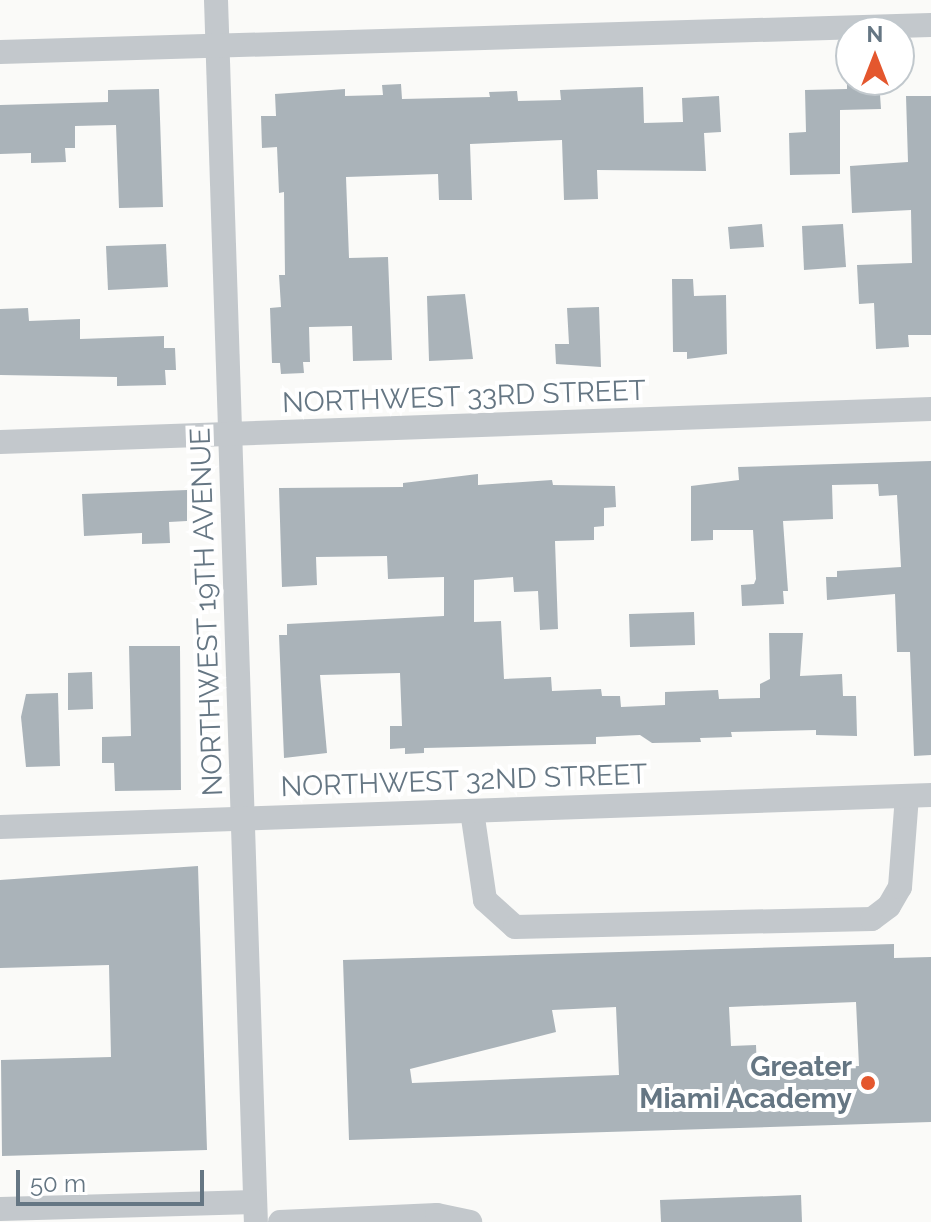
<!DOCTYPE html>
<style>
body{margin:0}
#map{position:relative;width:931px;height:1222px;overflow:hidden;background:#fafaf8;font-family:Raleway,sans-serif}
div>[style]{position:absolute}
.building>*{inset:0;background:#aab3b9}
.minor>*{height:24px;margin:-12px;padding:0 12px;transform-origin:12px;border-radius:12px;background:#c3c8cc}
.dots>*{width:22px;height:22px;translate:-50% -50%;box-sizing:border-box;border:4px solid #fff;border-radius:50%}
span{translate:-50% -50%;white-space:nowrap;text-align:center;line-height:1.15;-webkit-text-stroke:8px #fff;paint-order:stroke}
.street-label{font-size:28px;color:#657683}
.poi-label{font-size:28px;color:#657683;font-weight:700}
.right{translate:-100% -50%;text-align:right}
.north{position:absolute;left:835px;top:16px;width:80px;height:80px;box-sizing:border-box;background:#fff;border:2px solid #c1c8cd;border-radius:50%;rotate:0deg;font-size:22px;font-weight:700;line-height:32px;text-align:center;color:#657683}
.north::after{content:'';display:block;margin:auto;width:28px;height:36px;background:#e4572e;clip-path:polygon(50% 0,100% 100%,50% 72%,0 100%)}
.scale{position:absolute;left:16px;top:1170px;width:188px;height:36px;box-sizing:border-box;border:4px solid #657683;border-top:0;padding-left:10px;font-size:24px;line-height:28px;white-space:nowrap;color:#657683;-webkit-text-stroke:6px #fff;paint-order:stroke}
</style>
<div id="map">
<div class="building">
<i style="clip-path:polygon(847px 80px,879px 80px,881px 109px,840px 110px,840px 174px,790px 175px,789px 133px,806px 132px,805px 90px,847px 89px)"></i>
<i style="clip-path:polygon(401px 84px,402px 99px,490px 97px,489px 92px,517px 91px,518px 101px,561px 100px,560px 90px,643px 87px,644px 123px,683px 122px,682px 98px,719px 96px,721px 132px,704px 133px,706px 171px,597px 170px,598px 199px,564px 200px,562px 140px,470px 144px,472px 200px,439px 200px,438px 174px,346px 177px,349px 258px,388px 257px,392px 360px,353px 361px,352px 326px,309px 327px,310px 362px,303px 362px,304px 373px,281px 374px,280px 363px,272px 363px,270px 308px,281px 307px,279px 275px,285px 275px,284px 192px,279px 193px,277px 147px,262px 148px,261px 116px,276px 116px,275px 94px,345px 89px,345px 96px,383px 95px,382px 85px)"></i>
<i style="clip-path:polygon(159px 89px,163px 207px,119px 208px,116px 125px,75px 126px,75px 148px,65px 148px,66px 162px,31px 163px,31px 153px,0 154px,0 105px,108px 102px,108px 90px)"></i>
<i style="clip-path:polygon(906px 96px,931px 96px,931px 335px,908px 335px,909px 347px,876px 349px,874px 303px,859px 304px,857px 265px,912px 263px,911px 210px,852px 213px,850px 166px,908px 162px)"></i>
<i style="clip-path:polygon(762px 224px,764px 247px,730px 249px,728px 227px)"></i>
<i style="clip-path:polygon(843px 224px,846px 267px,804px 270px,802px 226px)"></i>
<i style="clip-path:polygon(166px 244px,168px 287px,108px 290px,106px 246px)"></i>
<i style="clip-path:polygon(672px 279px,693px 279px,694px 296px,726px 295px,727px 354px,687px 359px,687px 352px,673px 352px)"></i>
<i style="clip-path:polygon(465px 294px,473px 359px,429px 361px,427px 296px)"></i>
<i style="clip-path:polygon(599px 307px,601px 367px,556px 364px,555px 344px,569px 344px,567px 308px)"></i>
<i style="clip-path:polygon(28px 308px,29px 321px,80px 319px,80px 339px,164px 336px,164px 348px,175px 348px,176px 370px,165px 370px,166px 385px,117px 386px,117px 377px,0 375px,0 309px)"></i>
<i style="clip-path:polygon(931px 461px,931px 755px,914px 756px,910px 652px,897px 652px,895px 594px,827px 600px,826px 577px,837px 577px,837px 571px,901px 567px,897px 495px,879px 496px,878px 484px,832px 485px,833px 519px,783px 521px,788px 591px,783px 591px,784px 604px,742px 606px,741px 585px,754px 584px,756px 579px,753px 530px,713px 530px,713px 540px,691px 541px,691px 486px,739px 480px,738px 467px)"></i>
<i style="clip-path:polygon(478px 474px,478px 485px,552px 480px,553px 485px,615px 486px,616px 507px,604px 508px,604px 526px,594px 527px,594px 540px,555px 541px,558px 629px,540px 630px,538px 591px,514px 592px,513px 577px,474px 580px,474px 622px,501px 621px,504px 679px,551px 677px,552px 691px,601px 689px,602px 696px,620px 696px,621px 707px,665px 705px,665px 692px,718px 690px,719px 699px,760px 698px,760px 684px,770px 679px,769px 633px,803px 633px,800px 676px,842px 674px,843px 696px,856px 696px,857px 736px,816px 735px,816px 730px,731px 732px,732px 737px,700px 738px,701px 742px,652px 743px,640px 735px,596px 737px,596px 744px,424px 748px,424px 753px,405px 754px,405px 748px,390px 749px,390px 726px,402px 726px,400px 673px,320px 675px,327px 753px,284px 758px,279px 635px,287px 635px,287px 624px,444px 616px,444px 577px,388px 579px,387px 556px,316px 557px,317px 585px,282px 587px,279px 488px,403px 487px,403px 483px)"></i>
<i style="clip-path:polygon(187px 490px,187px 521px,169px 522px,170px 543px,142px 544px,142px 533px,84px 536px,82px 494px)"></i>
<i style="clip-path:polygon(694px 612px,695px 645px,630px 647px,629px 614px)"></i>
<i style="clip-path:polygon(129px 646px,180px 646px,181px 790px,115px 791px,114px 763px,102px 763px,102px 737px,131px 736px)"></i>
<i style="clip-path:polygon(92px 672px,93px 709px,68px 710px,68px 673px)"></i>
<i style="clip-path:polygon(58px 693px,60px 766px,26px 767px,21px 717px,26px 694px)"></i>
<i style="clip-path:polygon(198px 866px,207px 1150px,2px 1156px,1px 1060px,111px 1057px,109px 965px,0 968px,0 880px)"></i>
<i style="clip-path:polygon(evenodd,894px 944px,894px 958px,931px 957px,931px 1122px,349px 1140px,343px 960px,894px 944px,856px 1002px,859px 1066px,757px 1070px,756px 1045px,731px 1046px,729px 1007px,856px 1002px,894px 944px,616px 1007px,619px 1075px,412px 1083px,410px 1069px,556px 1032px,552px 1010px,616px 1007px)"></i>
<i style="clip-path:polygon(801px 1195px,802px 1222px,661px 1222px,660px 1200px)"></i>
</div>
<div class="minor">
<i style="left:216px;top:0;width:1223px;rotate:88.13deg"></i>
<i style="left:0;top:52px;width:931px;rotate:-1.66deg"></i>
<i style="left:0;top:442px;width:932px;rotate:-2.03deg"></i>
<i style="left:472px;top:811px;width:90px;rotate:81.7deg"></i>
<i style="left:485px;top:900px;width:40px;rotate:42deg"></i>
<i style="left:515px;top:927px;width:357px;rotate:-1.3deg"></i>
<i style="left:872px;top:919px;width:21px;rotate:-37deg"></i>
<i style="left:889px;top:906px;width:22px;rotate:-60deg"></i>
<i style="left:900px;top:887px;width:91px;rotate:-85.6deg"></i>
<i style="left:0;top:827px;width:932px;rotate:-1.97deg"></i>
<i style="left:0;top:1209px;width:255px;rotate:-1.6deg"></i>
<i style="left:280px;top:1222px;width:157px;rotate:-2.6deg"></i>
<i style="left:437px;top:1215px;width:34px;rotate:12deg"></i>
</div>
<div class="dots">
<i style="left:868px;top:1083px;background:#e4572e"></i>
</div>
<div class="street-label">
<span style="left:464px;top:397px;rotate:-2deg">NORTHWEST 33RD STREET</span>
<span style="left:207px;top:612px;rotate:-92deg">NORTHWEST 19TH AVENUE</span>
<span style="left:464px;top:781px;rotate:-2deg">NORTHWEST 32ND STREET</span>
</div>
<div class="poi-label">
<span class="right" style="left:852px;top:1083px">Greater<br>Miami Academy</span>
</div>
<div class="north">N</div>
<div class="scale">50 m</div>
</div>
